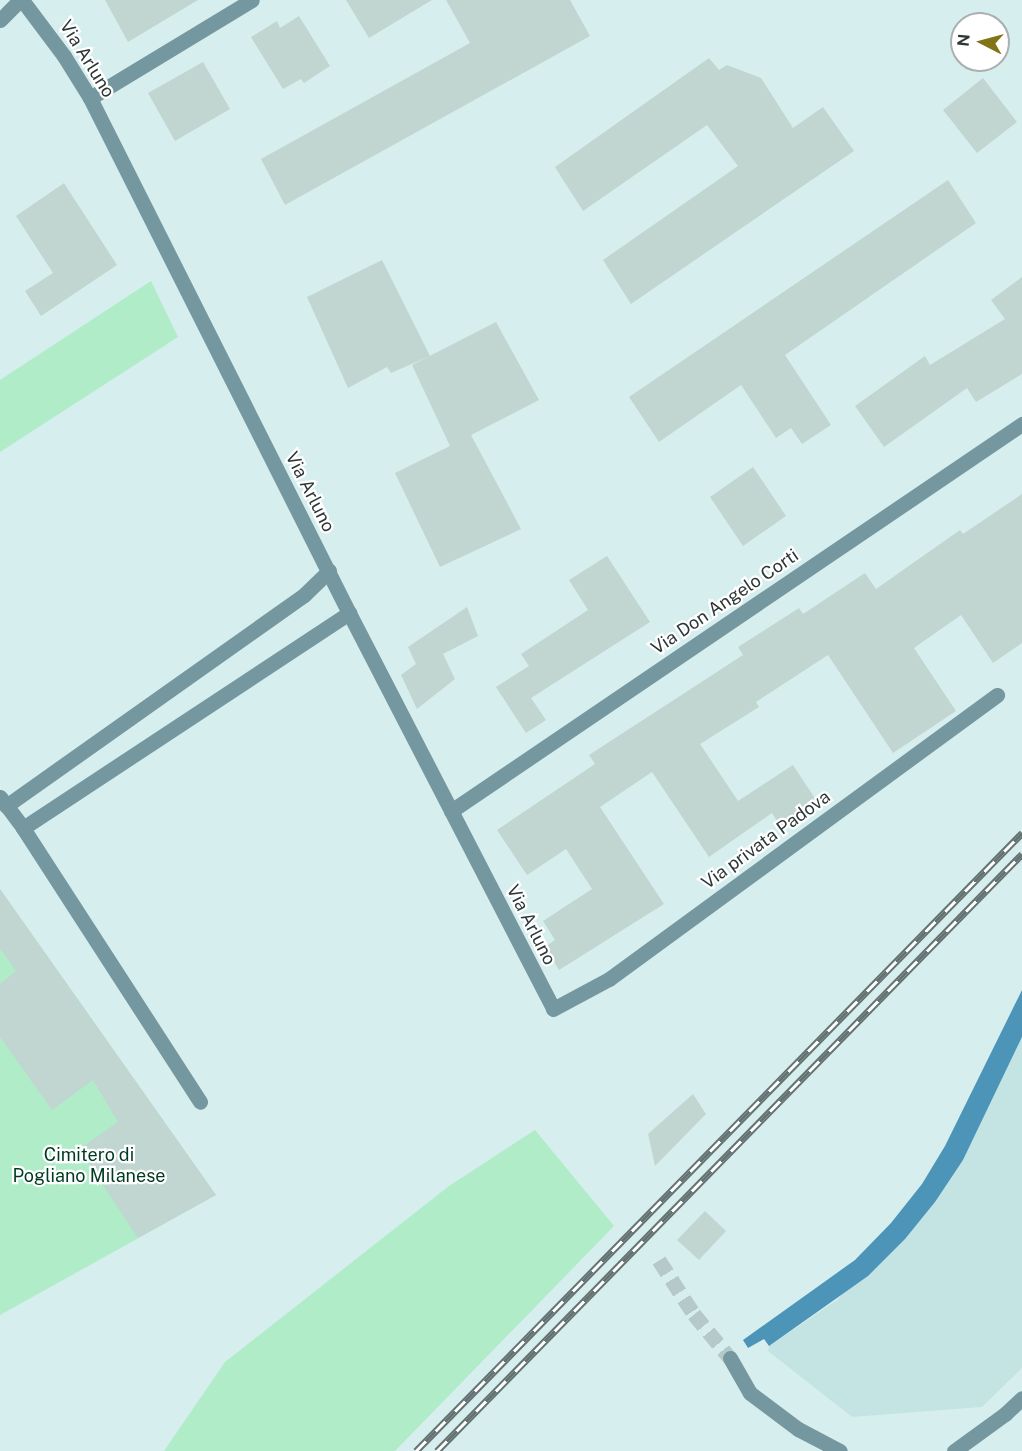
<!DOCTYPE html>
<style>
body{margin:0}
#map{position:relative;width:1022px;height:1451px;overflow:hidden;background:#d7eeee;font-family:"Public Sans",sans-serif}
div>[style]{position:absolute}
.built>*{inset:0;background:#c4e4e3}
.green>*{inset:0;background:#afecc7}
.water>*{inset:0;background:#4c94b8}
.building>*{inset:0;background:#c1d6d0}
.minor-tunnel>*{height:15px;margin-top:-7.5px;transform-origin:0;background:repeating-linear-gradient(90deg,#b5c9c9 0 15px,transparent 0 23px)}
.minor>*{height:15px;margin:-7.5px;padding:0 7.5px;transform-origin:7.5px;border-radius:7.5px;background:#7598a0}
.rail>*{height:7px;margin-top:-3.5px;transform-origin:0;background:repeating-linear-gradient(90deg,#fff 0 14px,#657272 0 28px);box-sizing:border-box;border-block:2px solid #657272}
span{translate:-50% -50%;white-space:nowrap;text-align:center;line-height:1.15;-webkit-text-stroke:4.5px #fff;paint-order:stroke}
.street-label{font-size:18px;color:#2e3737}
.park-label{font-size:18px;color:#003a20}
.north{position:absolute;left:950px;top:12px;width:60px;height:60px;box-sizing:border-box;background:#fff;border:2px solid #abafaf;border-radius:50%;rotate:276deg;font-size:16px;font-weight:700;line-height:24px;text-align:center;color:#2e3737}
.north::after{content:'';display:block;margin:auto;width:21px;height:27px;background:#817417;clip-path:polygon(50% 0,100% 100%,50% 72%,0 100%)}
</style>
<div id="map">
<div class="built">
<i style="clip-path:polygon(1022px 1037px,1022px 1368px,982px 1407px,852px 1417px,768px 1351px,769px 1346px,837px 1300px,963px 1160px)"></i>
</div>
<div class="green">
<i style="clip-path:polygon(151px 281px,178px 337px,0 452px,0 380px)"></i>
<i style="clip-path:polygon(0 889px,216px 1195px,0 1315px)"></i>
<i style="clip-path:polygon(535px 1130px,614px 1226px,395px 1451px,164px 1451px,225px 1362px,449px 1186px)"></i>
</div>
<div class="water">
<i style="clip-path:polygon(1022px 990px,1022px 1037px,963px 1160px,935px 1202px,905px 1239px,868px 1276px,769px 1346px,764px 1339px,748px 1348px,743px 1340px,855px 1260px,891px 1223px,922px 1184px,945px 1146px)"></i>
</div>
<div class="building">
<i style="clip-path:polygon(105px 0,198px 0,128px 42px)"></i>
<i style="clip-path:polygon(346px 0,432px 0,369px 38px)"></i>
<i style="clip-path:polygon(446px 0,570px 0,590px 36px,285px 205px,261px 159px,470px 43px)"></i>
<i style="clip-path:polygon(299px 16px,330px 66px,304px 83px,301px 79px,283px 89px,251px 37px,277px 21px,280px 28px)"></i>
<i style="clip-path:polygon(709px 58px,719px 70px,727px 65px,761px 78px,793px 128px,823px 107px,854px 151px,631px 304px,603px 260px,738px 166px,707px 125px,583px 211px,555px 167px)"></i>
<i style="clip-path:polygon(203px 62px,230px 109px,175px 141px,148px 93px)"></i>
<i style="clip-path:polygon(983px 78px,1017px 122px,977px 153px,943px 110px)"></i>
<i style="clip-path:polygon(948px 180px,976px 223px,785px 355px,831px 425px,802px 444px,791px 428px,776px 438px,741px 385px,659px 442px,629px 397px)"></i>
<i style="clip-path:polygon(64px 183px,117px 265px,41px 316px,25px 291px,53px 273px,16px 216px)"></i>
<i style="clip-path:polygon(382px 260px,430px 356px,391px 373px,387px 367px,348px 388px,307px 297px)"></i>
<i style="clip-path:polygon(1022px 277px,1022px 374px,976px 402px,967px 388px,884px 447px,855px 406px,925px 356px,930px 365px,1005px 319px,991px 300px)"></i>
<i style="clip-path:polygon(496px 322px,539px 400px,471px 435px,521px 529px,440px 567px,395px 473px,450px 446px,412px 365px)"></i>
<i style="clip-path:polygon(753px 467px,786px 516px,743px 546px,710px 497px)"></i>
<i style="clip-path:polygon(1022px 494px,1022px 643px,993px 663px,961px 615px,914px 648px,956px 711px,893px 753px,828px 655px,756px 702px,759px 707px,700px 744px,738px 801px,793px 765px,818px 803px,781px 827px,772px 813px,709px 857px,652px 772px,600px 807px,664px 904px,559px 970px,545px 947px,555px 940px,543px 921px,592px 889px,566px 849px,527px 875px,497px 830px,595px 764px,589px 755px,743px 655px,738px 647px,799px 608px,803px 614px,865px 573px,876px 589px,960px 530px,963px 534px)"></i>
<i style="clip-path:polygon(607px 556px,650px 622px,531px 698px,546px 720px,526px 733px,496px 687px,529px 666px,521px 654px,588px 610px,569px 580px)"></i>
<i style="clip-path:polygon(467px 607px,478px 636px,443px 654px,455px 679px,417px 709px,401px 675px,416px 664px,408px 647px)"></i>
<i style="clip-path:polygon(0 889px,216px 1195px,138px 1238px,79px 1149px,118px 1122px,93px 1080px,52px 1110px,0 1037px,0 984px,16px 971px,0 948px)"></i>
<i style="clip-path:polygon(693px 1094px,706px 1114px,655px 1166px,648px 1134px)"></i>
<i style="clip-path:polygon(705px 1211px,726px 1231px,699px 1260px,677px 1240px)"></i>
</div>
<div class="minor-tunnel">
<i style="left:659px;top:1260px;width:64px;rotate:57.1deg"></i>
<i style="left:694px;top:1314px;width:57px;rotate:50.7deg"></i>
</div>
<div class="minor">
<i style="left:22px;top:0;width:70px;rotate:53.1deg"></i>
<i style="left:64px;top:56px;width:49px;rotate:58.2deg"></i>
<i style="left:90px;top:98px;width:576px;rotate:63.3deg"></i>
<i style="left:349px;top:613px;width:445px;rotate:62.7deg"></i>
<i style="left:553px;top:1009px;width:64px;rotate:-28.2deg"></i>
<i style="left:609px;top:979px;width:481px;rotate:-36.2deg"></i>
<i style="left:0;top:20px;width:28px;rotate:-45deg"></i>
<i style="left:90px;top:98px;width:189px;rotate:-31.2deg"></i>
<i style="left:0;top:797px;width:39px;rotate:53deg"></i>
<i style="left:23px;top:828px;width:326px;rotate:57.1deg"></i>
<i style="left:6px;top:806px;width:365px;rotate:-35.3deg"></i>
<i style="left:304px;top:595px;width:35px;rotate:-44deg"></i>
<i style="left:451px;top:811px;width:690px;rotate:-34.13deg"></i>
<i style="left:23px;top:828px;width:391px;rotate:-33.4deg"></i>
<i style="left:730px;top:1358px;width:40px;rotate:60.3deg"></i>
<i style="left:750px;top:1393px;width:60px;rotate:36.9deg"></i>
<i style="left:798px;top:1429px;width:47px;rotate:27.6deg"></i>
<i style="left:954px;top:1451px;width:63px;rotate:-36deg"></i>
<i style="left:1005px;top:1414px;width:23px;rotate:-43deg"></i>
</div>
<div class="rail">
<i style="left:416px;top:1451px;width:866px;rotate:-45.56deg"></i>
<i style="left:437px;top:1451px;width:836px;rotate:-45.58deg"></i>
</div>
<div class="street-label">
<span style="left:87px;top:59px;rotate:58deg">Via Arluno</span>
<span style="left:310px;top:492px;rotate:63deg">Via Arluno</span>
<span style="left:725px;top:602px;rotate:-34deg">Via Don Angelo Corti</span>
<span style="left:766px;top:840px;rotate:-36deg">Via privata Padova</span>
<span style="left:531px;top:925px;rotate:63deg">Via Arluno</span>
</div>
<div class="park-label">
<span style="left:89px;top:1166px">Cimitero di<br>Pogliano Milanese</span>
</div>
<div class="north">N</div>
</div>
